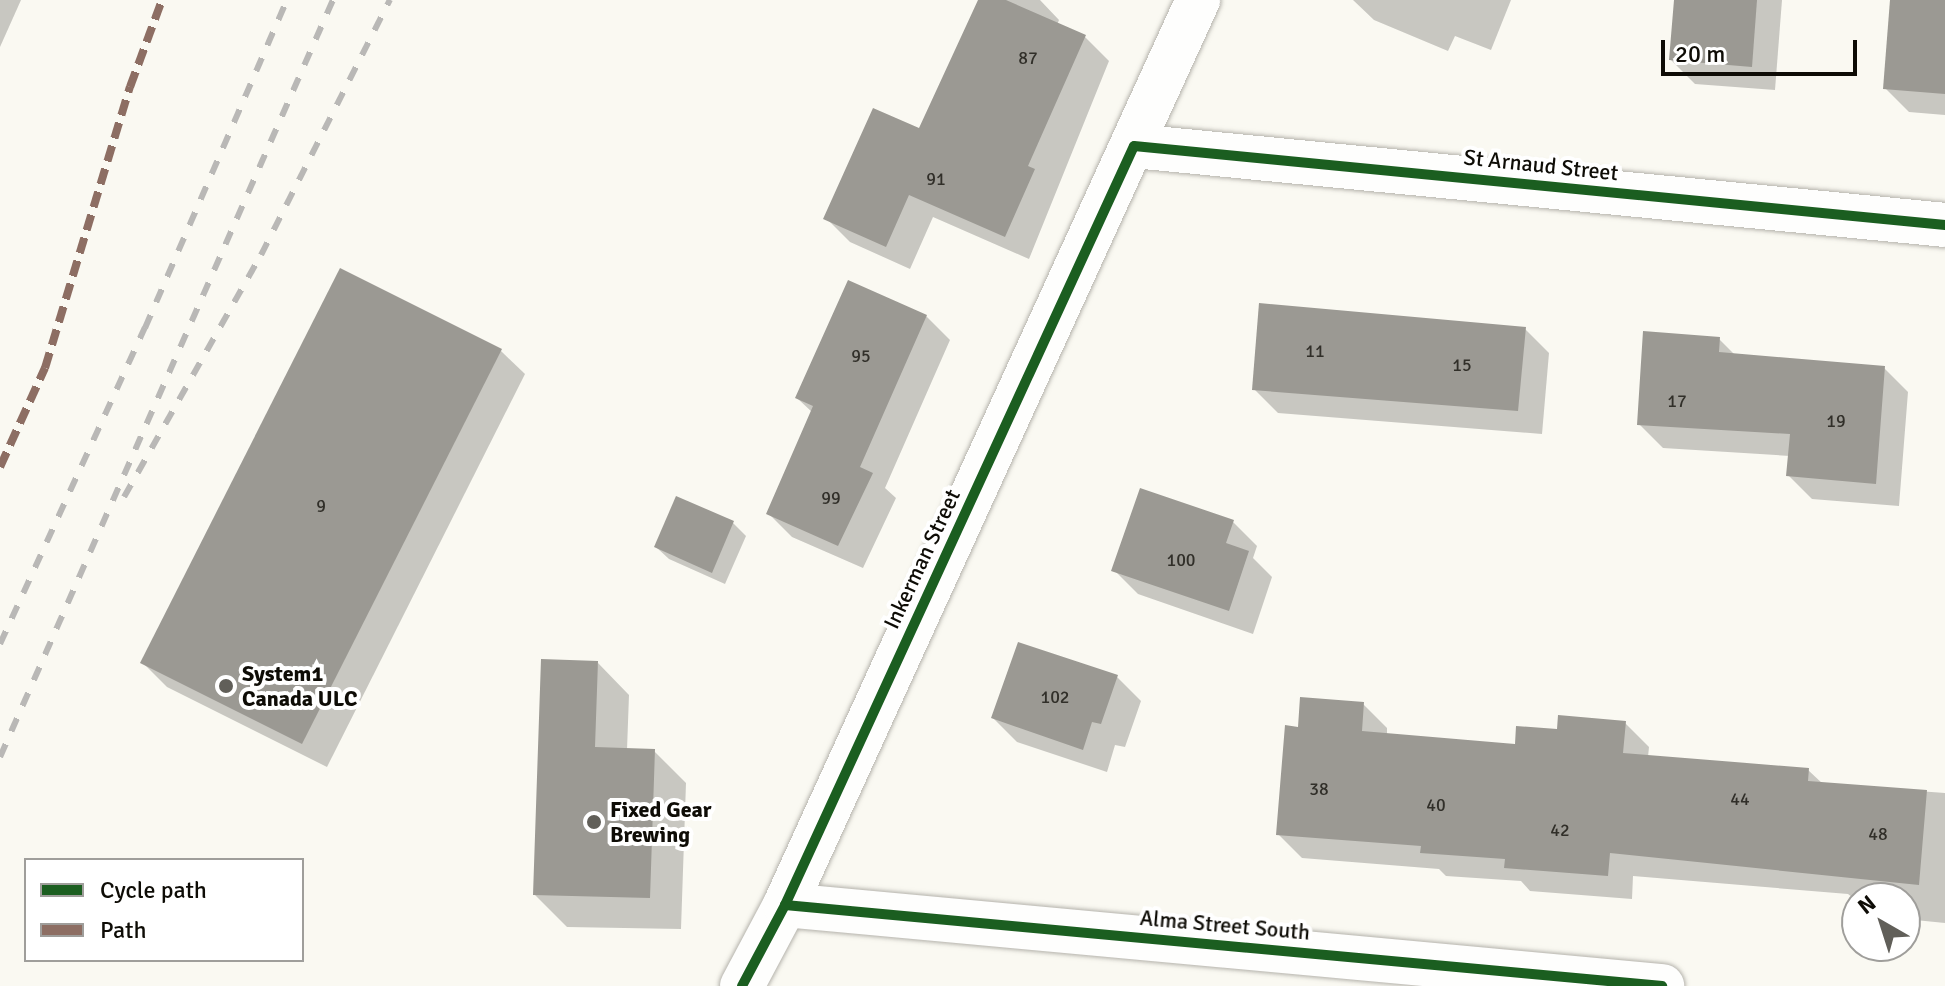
<!DOCTYPE html>
<style>
body{margin:0}
#map{position:relative;width:1945px;height:986px;overflow:hidden;background:#faf9f2;font-family:Signika,sans-serif}
div>[style]{position:absolute}
.shadow>*{inset:0;background:#0003}
.building>*{inset:0;background:#9b9993}
.roads{filter:drop-shadow(0 0 2px #b5b3ac) drop-shadow(0 0 2px #b5b3ac)}
.minor>*{height:44px;margin:-22px;padding:0 22px;transform-origin:22px;border-radius:22px;background:#fefefd}
.rail>*{height:6px;margin-top:-3px;transform-origin:0;background:repeating-linear-gradient(90deg,#b9b8b6 0 14px,transparent 0 28px)}
.quiet>*{height:8px;margin-top:-4px;transform-origin:0;background:repeating-linear-gradient(90deg,#8d6e63 0 16px,transparent 0 24px)}
.cycleway>*{height:10px;margin:-5px;padding:0 5px;transform-origin:5px;border-radius:5px;background:#1b5e20}
.dots>*{width:22px;height:22px;translate:-50% -50%;box-sizing:border-box;border:4px solid #fff;border-radius:50%}
span{translate:-50% -50%;white-space:nowrap;text-align:center;line-height:1.15;-webkit-text-stroke:8px #fff;paint-order:stroke}
.number-label{font-size:18px;color:#312f29}
.number-label span{-webkit-text-stroke-width:0}
.street-label{font-size:22px;color:#0e0c06}
.poi-label{font-size:22px;color:#0e0c06;font-weight:700}
.left{translate:0 -50%;text-align:left}
.legend{position:absolute;left:24px;top:858px;width:280px;height:104px;box-sizing:border-box;background:#fff;border:2px solid #9f9e9b;margin:0;padding:10px 14px;list-style:none;font-size:24px;color:#0e0c06}
.legend li{display:flex;align-items:center;gap:16px;height:40px}
.legend b{width:40px;border:2px solid #9f9e9b}
.north{position:absolute;left:1841px;top:882px;width:80px;height:80px;box-sizing:border-box;background:#fff;border:2px solid #9f9e9b;border-radius:50%;rotate:321deg;font-size:22px;font-weight:700;line-height:32px;text-align:center;color:#0e0c06}
.north::after{content:'';display:block;margin:auto;width:28px;height:36px;background:#615f59;clip-path:polygon(50% 0,100% 100%,50% 72%,0 100%)}
.scale{position:absolute;left:1661px;top:40px;width:196px;height:36px;box-sizing:border-box;border:4px solid #0e0c06;border-top:0;padding-left:10px;font-size:24px;line-height:28px;white-space:nowrap;color:#0e0c06;-webkit-text-stroke:6px #fff;paint-order:stroke}
</style>
<div id="map">
<div class="shadow">
<i style="clip-path:polygon(0 0,21px 0,0 47px)"></i>
<i style="clip-path:polygon(980px 0,1040px 0,1059px 20px,1057px 25px,1085px 37px,1109px 61px,1029px 259px,933px 217px,910px 269px,850px 242px,826px 218px,920px 131px)"></i>
<i style="clip-path:polygon(1353px 0,1511px 0,1491px 50px,1455px 36px,1448px 51px,1374px 20px)"></i>
<i style="clip-path:polygon(1676px 0,1782px 0,1775px 90px,1695px 84px,1671px 60px)"></i>
<i style="clip-path:polygon(1892px 0,1945px 0,1945px 115px,1909px 112px,1885px 88px)"></i>
<i style="clip-path:polygon(926px 316px,950px 340px,885px 488px,896px 498px,863px 568px,792px 537px,768px 513px,813px 413px,797px 398px)"></i>
<i style="clip-path:polygon(1525px 329px,1549px 353px,1542px 434px,1278px 413px,1254px 389px)"></i>
<i style="clip-path:polygon(1719px 339px,1736px 356px,1884px 368px,1908px 392px,1899px 506px,1812px 499px,1788px 475px,1790px 456px,1663px 448px,1639px 424px)"></i>
<i style="clip-path:polygon(501px 351px,525px 374px,327px 767px,167px 687px,143px 663px)"></i>
<i style="clip-path:polygon(1233px 522px,1257px 546px,1253px 558px,1272px 577px,1253px 634px,1138px 594px,1114px 570px)"></i>
<i style="clip-path:polygon(733px 523px,746px 536px,725px 584px,669px 559px,656px 547px)"></i>
<i style="clip-path:polygon(598px 663px,629px 695px,627px 750px,654px 751px,686px 783px,681px 929px,567px 927px,535px 895px)"></i>
<i style="clip-path:polygon(1117px 677px,1141px 701px,1125px 747px,1115px 745px,1107px 772px,1017px 742px,993px 718px)"></i>
<i style="clip-path:polygon(1363px 704px,1387px 728px,1387px 735px,1516px 747px,1559px 731px,1625px 723px,1649px 747px,1648px 757px,1808px 770px,1823px 784px,1945px 793px,1945px 923px,1905px 919px,1905px 898px,1857px 901px,1848px 894px,1633px 876px,1632px 899px,1530px 891px,1521px 881px,1446px 876px,1439px 869px,1302px 858px,1278px 834px,1300px 729px)"></i>
</div>
<div class="building">
<i style="clip-path:polygon(978px 0,1006px 0,1086px 35px,1028px 166px,1035px 169px,1005px 237px,909px 195px,886px 247px,823px 219px,873px 108px,919px 128px)"></i>
<i style="clip-path:polygon(1674px 0,1757px 0,1752px 67px,1669px 60px)"></i>
<i style="clip-path:polygon(1890px 0,1945px 0,1945px 94px,1883px 89px)"></i>
<i style="clip-path:polygon(340px 268px,502px 349px,302px 744px,140px 663px)"></i>
<i style="clip-path:polygon(848px 280px,927px 315px,860px 467px,873px 473px,838px 546px,766px 514px,813px 406px,795px 398px)"></i>
<i style="clip-path:polygon(1259px 303px,1526px 327px,1518px 411px,1252px 390px)"></i>
<i style="clip-path:polygon(1643px 331px,1720px 337px,1719px 352px,1885px 366px,1876px 484px,1786px 476px,1790px 434px,1637px 425px)"></i>
<i style="clip-path:polygon(1140px 488px,1234px 520px,1226px 543px,1249px 551px,1229px 611px,1111px 571px)"></i>
<i style="clip-path:polygon(676px 496px,734px 521px,712px 573px,654px 547px)"></i>
<i style="clip-path:polygon(1018px 642px,1118px 675px,1101px 724px,1092px 722px,1083px 750px,991px 718px)"></i>
<i style="clip-path:polygon(541px 659px,598px 661px,595px 747px,655px 749px,650px 898px,533px 895px)"></i>
<i style="clip-path:polygon(1300px 697px,1364px 702px,1362px 731px,1515px 744px,1516px 726px,1557px 729px,1558px 715px,1626px 721px,1623px 753px,1809px 768px,1808px 781px,1927px 790px,1919px 885px,1610px 853px,1608px 876px,1504px 868px,1505px 859px,1420px 853px,1421px 846px,1276px 835px,1285px 725px,1298px 727px)"></i>
</div>
<div class="roads">
<div class="minor">
<i style="left:1134px;top:146px;width:815px;rotate:5.56deg"></i>
<i style="left:785px;top:905px;width:881px;rotate:5.28deg"></i>
<i style="left:742px;top:986px;width:92px;rotate:-62deg"></i>
<i style="left:785px;top:905px;width:995px;rotate:-65.47deg"></i>
</div>
</div>
<div class="rail">
<i style="left:124px;top:497px;width:278px;rotate:-60.5deg"></i>
<i style="left:261px;top:255px;width:286px;rotate:-63.2deg"></i>
<i style="left:0;top:644px;width:348px;rotate:-65.4deg"></i>
<i style="left:145px;top:328px;width:357px;rotate:-66.6deg"></i>
<i style="left:0;top:757px;width:827px;rotate:-66.26deg"></i>
</div>
<div class="quiet">
<i style="left:0;top:467px;width:109px;rotate:-65.6deg"></i>
<i style="left:45px;top:368px;width:294px;rotate:-73.2deg"></i>
<i style="left:130px;top:87px;width:93px;rotate:-69.8deg"></i>
</div>
<div class="cycleway">
<i style="left:785px;top:905px;width:881px;rotate:5.28deg"></i>
<i style="left:742px;top:986px;width:92px;rotate:-62deg"></i>
<i style="left:785px;top:905px;width:835px;rotate:-65.31deg"></i>
<i style="left:1134px;top:146px;width:815px;rotate:5.56deg"></i>
</div>
<div class="dots">
<i style="left:226px;top:686px;background:#615f59"></i>
<i style="left:594px;top:822px;background:#615f59"></i>
</div>
<div class="number-label">
<span style="left:1028px;top:58px">87</span>
<span style="left:936px;top:179px">91</span>
<span style="left:1315px;top:351px">11</span>
<span style="left:861px;top:356px">95</span>
<span style="left:1462px;top:365px">15</span>
<span style="left:1677px;top:401px">17</span>
<span style="left:1836px;top:421px">19</span>
<span style="left:831px;top:498px">99</span>
<span style="left:321px;top:506px">9</span>
<span style="left:1181px;top:560px">100</span>
<span style="left:1055px;top:697px">102</span>
<span style="left:1319px;top:789px">38</span>
<span style="left:1740px;top:799px">44</span>
<span style="left:1436px;top:805px">40</span>
<span style="left:1560px;top:830px">42</span>
<span style="left:1878px;top:834px">48</span>
</div>
<div class="street-label">
<span style="left:1541px;top:165px;rotate:6deg">St Arnaud Street</span>
<span style="left:922px;top:559px;rotate:-65deg">Inkerman Street</span>
<span style="left:1225px;top:925px;rotate:5deg">Alma Street South</span>
</div>
<div class="poi-label">
<span class="left" style="left:242px;top:686px">System1<br>Canada ULC</span>
<span class="left" style="left:610px;top:822px">Fixed Gear<br>Brewing</span>
</div>
<ul class="legend">
<li><b style="height:10px;background:#1b5e20"></b>Cycle path</li>
<li><b style="height:10px;background:#8d6e63"></b>Path</li>
</ul>
<div class="north">N</div>
<div class="scale">20 m</div>
</div>
